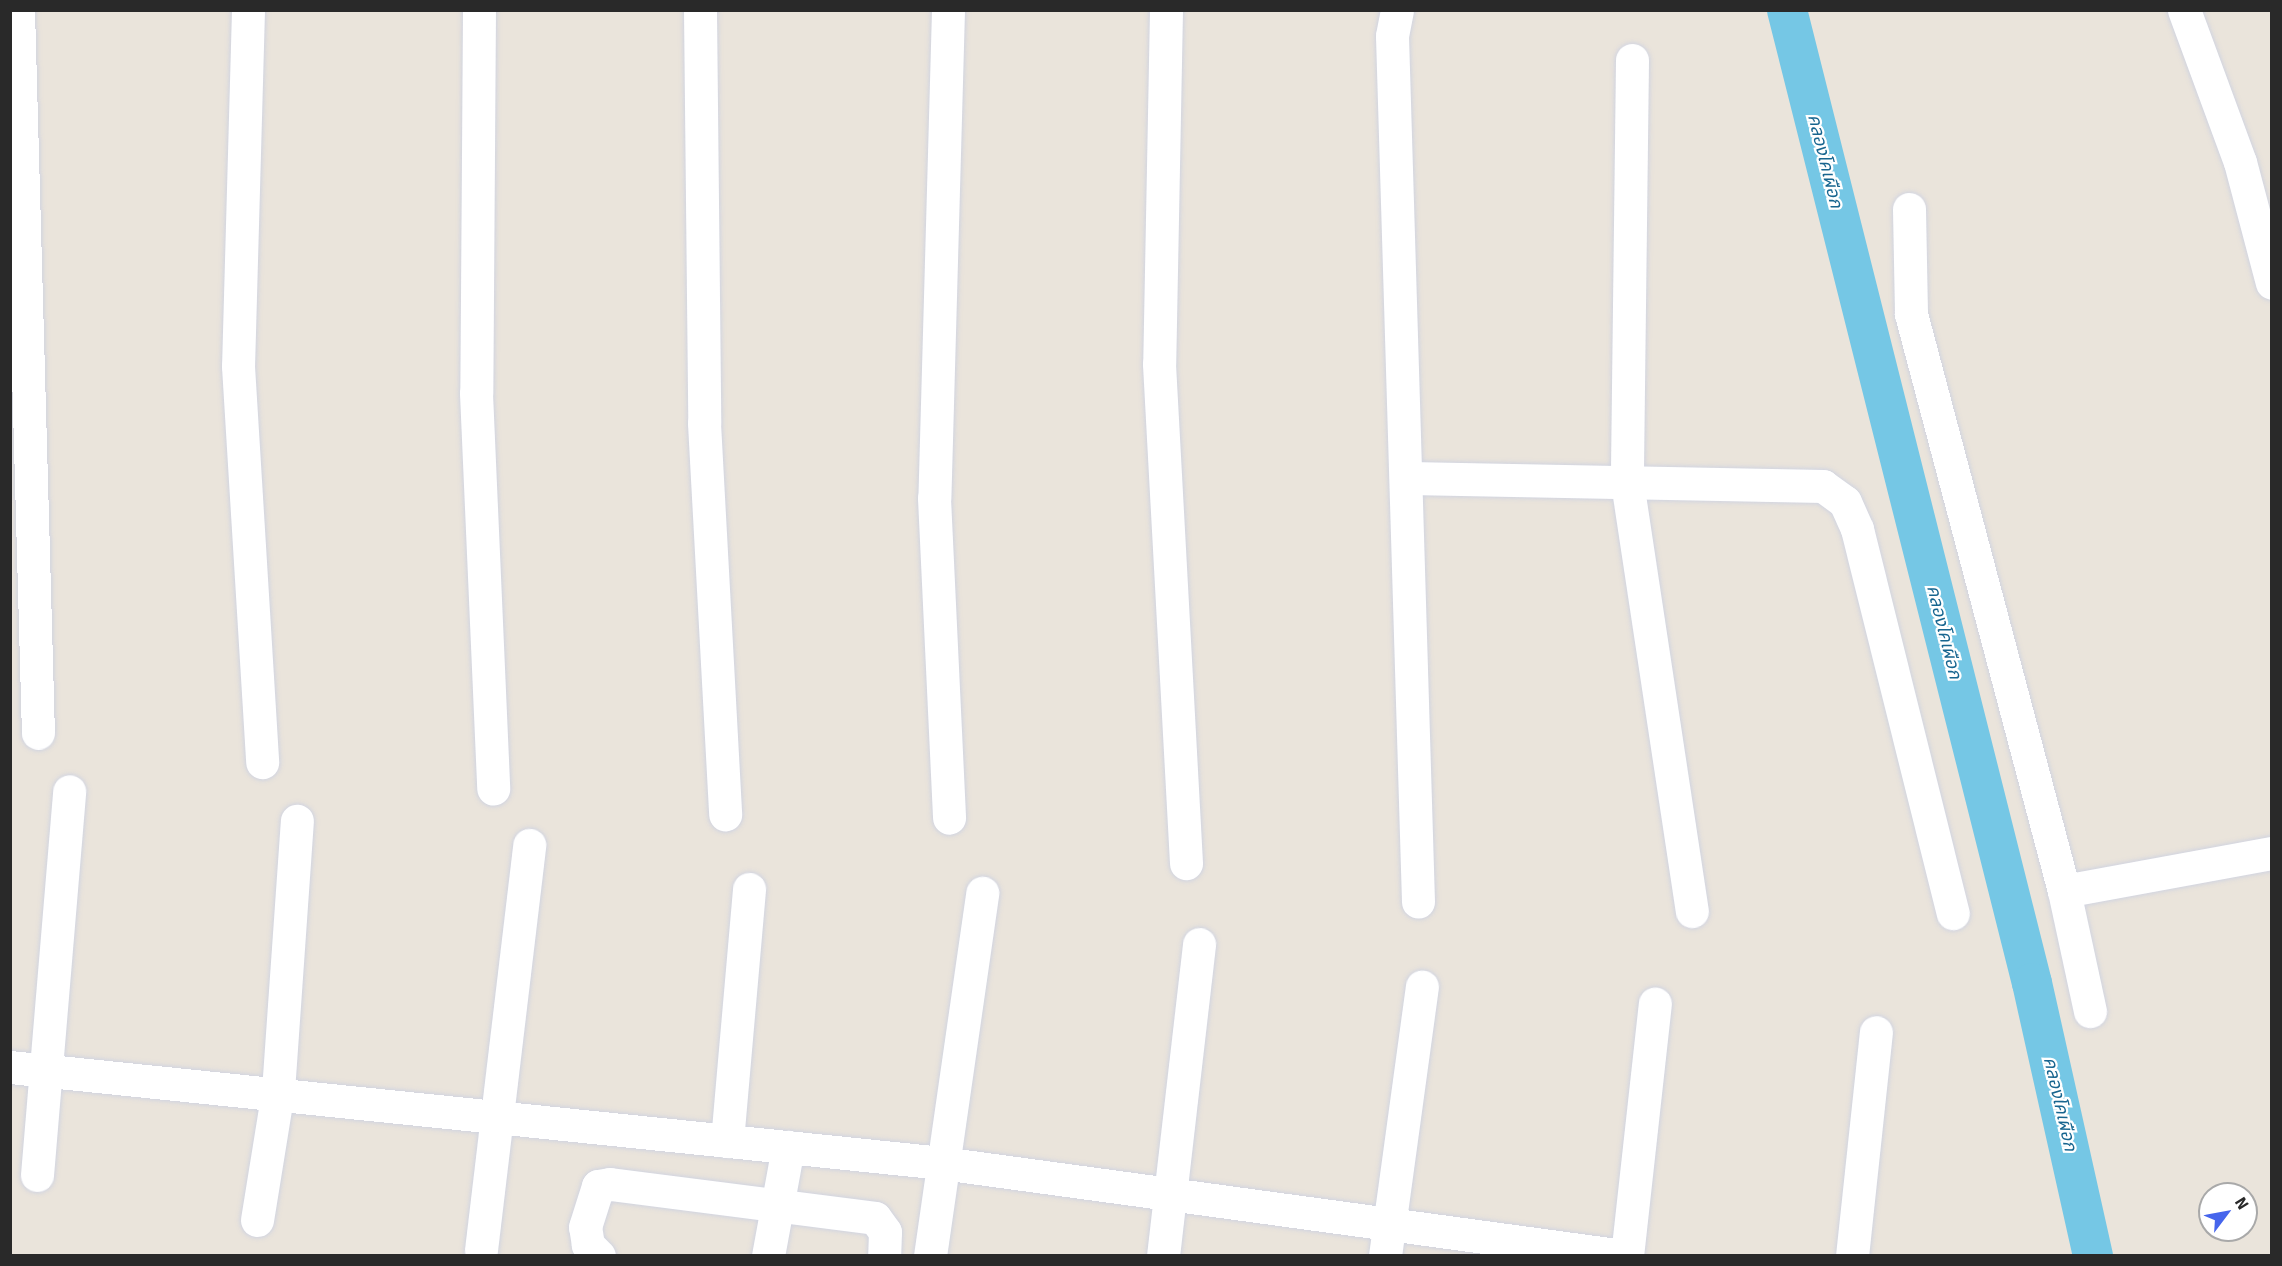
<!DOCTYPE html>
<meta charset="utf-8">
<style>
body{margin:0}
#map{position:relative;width:2282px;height:1266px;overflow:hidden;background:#eae4db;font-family:Signika,"Noto Sans Thai",sans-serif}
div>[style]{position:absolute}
.canal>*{height:40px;margin:-20px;padding:0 20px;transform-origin:20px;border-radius:20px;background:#75c7e5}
.roads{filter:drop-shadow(0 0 2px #d1d4e0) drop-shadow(0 0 2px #d1d4e0)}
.minor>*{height:33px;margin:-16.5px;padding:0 16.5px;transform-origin:16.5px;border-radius:16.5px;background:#fff}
span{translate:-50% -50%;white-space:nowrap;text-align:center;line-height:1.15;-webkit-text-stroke:4.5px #fff;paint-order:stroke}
.water-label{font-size:18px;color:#17658f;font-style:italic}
.frame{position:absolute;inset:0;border:12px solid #292929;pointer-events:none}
.north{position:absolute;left:2198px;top:1182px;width:60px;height:60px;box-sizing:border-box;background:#fff;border:2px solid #a9a9a9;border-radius:50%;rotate:58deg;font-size:16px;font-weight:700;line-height:24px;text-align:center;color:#292929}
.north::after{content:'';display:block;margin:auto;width:21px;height:27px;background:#4665ec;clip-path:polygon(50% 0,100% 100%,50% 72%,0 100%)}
</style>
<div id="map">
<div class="canal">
<i style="left:1787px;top:10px;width:1003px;rotate:75.87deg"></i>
<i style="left:2032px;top:983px;width:280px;rotate:77.4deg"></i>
</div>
<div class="roads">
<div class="minor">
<i style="left:18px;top:10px;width:723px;rotate:88.42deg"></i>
<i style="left:248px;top:10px;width:356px;rotate:91.6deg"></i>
<i style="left:238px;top:366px;width:397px;rotate:86.5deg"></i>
<i style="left:479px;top:10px;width:383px;rotate:90.4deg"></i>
<i style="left:476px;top:393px;width:396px;rotate:87.5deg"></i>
<i style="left:700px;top:10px;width:413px;rotate:89.4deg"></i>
<i style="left:704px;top:423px;width:392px;rotate:86.9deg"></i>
<i style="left:948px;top:10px;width:488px;rotate:91.6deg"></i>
<i style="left:934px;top:498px;width:320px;rotate:87.3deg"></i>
<i style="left:1166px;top:10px;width:354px;rotate:91.1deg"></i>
<i style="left:1159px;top:364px;width:500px;rotate:86.9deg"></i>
<i style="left:1397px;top:10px;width:26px;rotate:101deg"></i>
<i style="left:1392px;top:36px;width:866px;rotate:88.28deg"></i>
<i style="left:2184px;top:10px;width:162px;rotate:69.8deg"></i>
<i style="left:2240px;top:162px;width:125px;rotate:75.2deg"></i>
<i style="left:1632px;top:60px;width:422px;rotate:90.7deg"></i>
<i style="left:1627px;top:482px;width:434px;rotate:81.4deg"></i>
<i style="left:1909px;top:209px;width:105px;rotate:88.9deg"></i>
<i style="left:1911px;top:314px;width:597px;rotate:75.15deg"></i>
<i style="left:2064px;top:891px;width:123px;rotate:77.8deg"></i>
<i style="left:1409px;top:478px;width:414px;rotate:1.1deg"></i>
<i style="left:1823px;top:486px;width:27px;rotate:36deg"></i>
<i style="left:1845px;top:502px;width:30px;rotate:66deg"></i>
<i style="left:1857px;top:529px;width:396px;rotate:76deg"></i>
<i style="left:2064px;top:891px;width:211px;rotate:-10.4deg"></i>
<i style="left:10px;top:1067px;width:937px;rotate:5.88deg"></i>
<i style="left:942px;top:1163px;width:688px;rotate:7.77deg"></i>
<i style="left:727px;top:1141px;width:253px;rotate:-85deg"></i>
<i style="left:37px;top:1175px;width:385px;rotate:-85.2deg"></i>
<i style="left:257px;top:1220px;width:131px;rotate:-80.8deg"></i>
<i style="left:278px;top:1091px;width:271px;rotate:-86deg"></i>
<i style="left:481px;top:1250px;width:408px;rotate:-83.2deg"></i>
<i style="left:599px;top:1256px;width:16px;rotate:-135deg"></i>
<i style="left:588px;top:1245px;width:18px;rotate:-99deg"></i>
<i style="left:585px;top:1227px;width:43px;rotate:-72.4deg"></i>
<i style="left:598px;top:1186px;width:12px;rotate:-9deg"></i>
<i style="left:610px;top:1184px;width:267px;rotate:7.3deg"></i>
<i style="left:875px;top:1218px;width:17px;rotate:54deg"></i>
<i style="left:885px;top:1232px;width:24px;rotate:92deg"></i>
<i style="left:768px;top:1256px;width:111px;rotate:-79.6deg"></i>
<i style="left:930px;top:1256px;width:367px;rotate:-81.8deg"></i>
<i style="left:1163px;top:1256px;width:314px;rotate:-83.4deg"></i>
<i style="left:1385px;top:1256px;width:272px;rotate:-82.2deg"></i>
<i style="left:1627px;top:1256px;width:254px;rotate:-83.7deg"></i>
<i style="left:1852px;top:1256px;width:225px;rotate:-83.9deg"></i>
</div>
</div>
<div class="water-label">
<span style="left:1825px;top:161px;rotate:76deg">คลองโคเผือก</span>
<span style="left:1944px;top:632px;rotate:76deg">คลองโคเผือก</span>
<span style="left:2060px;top:1104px;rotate:77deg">คลองโคเผือก</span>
</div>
<div class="frame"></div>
<div class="north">N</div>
</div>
